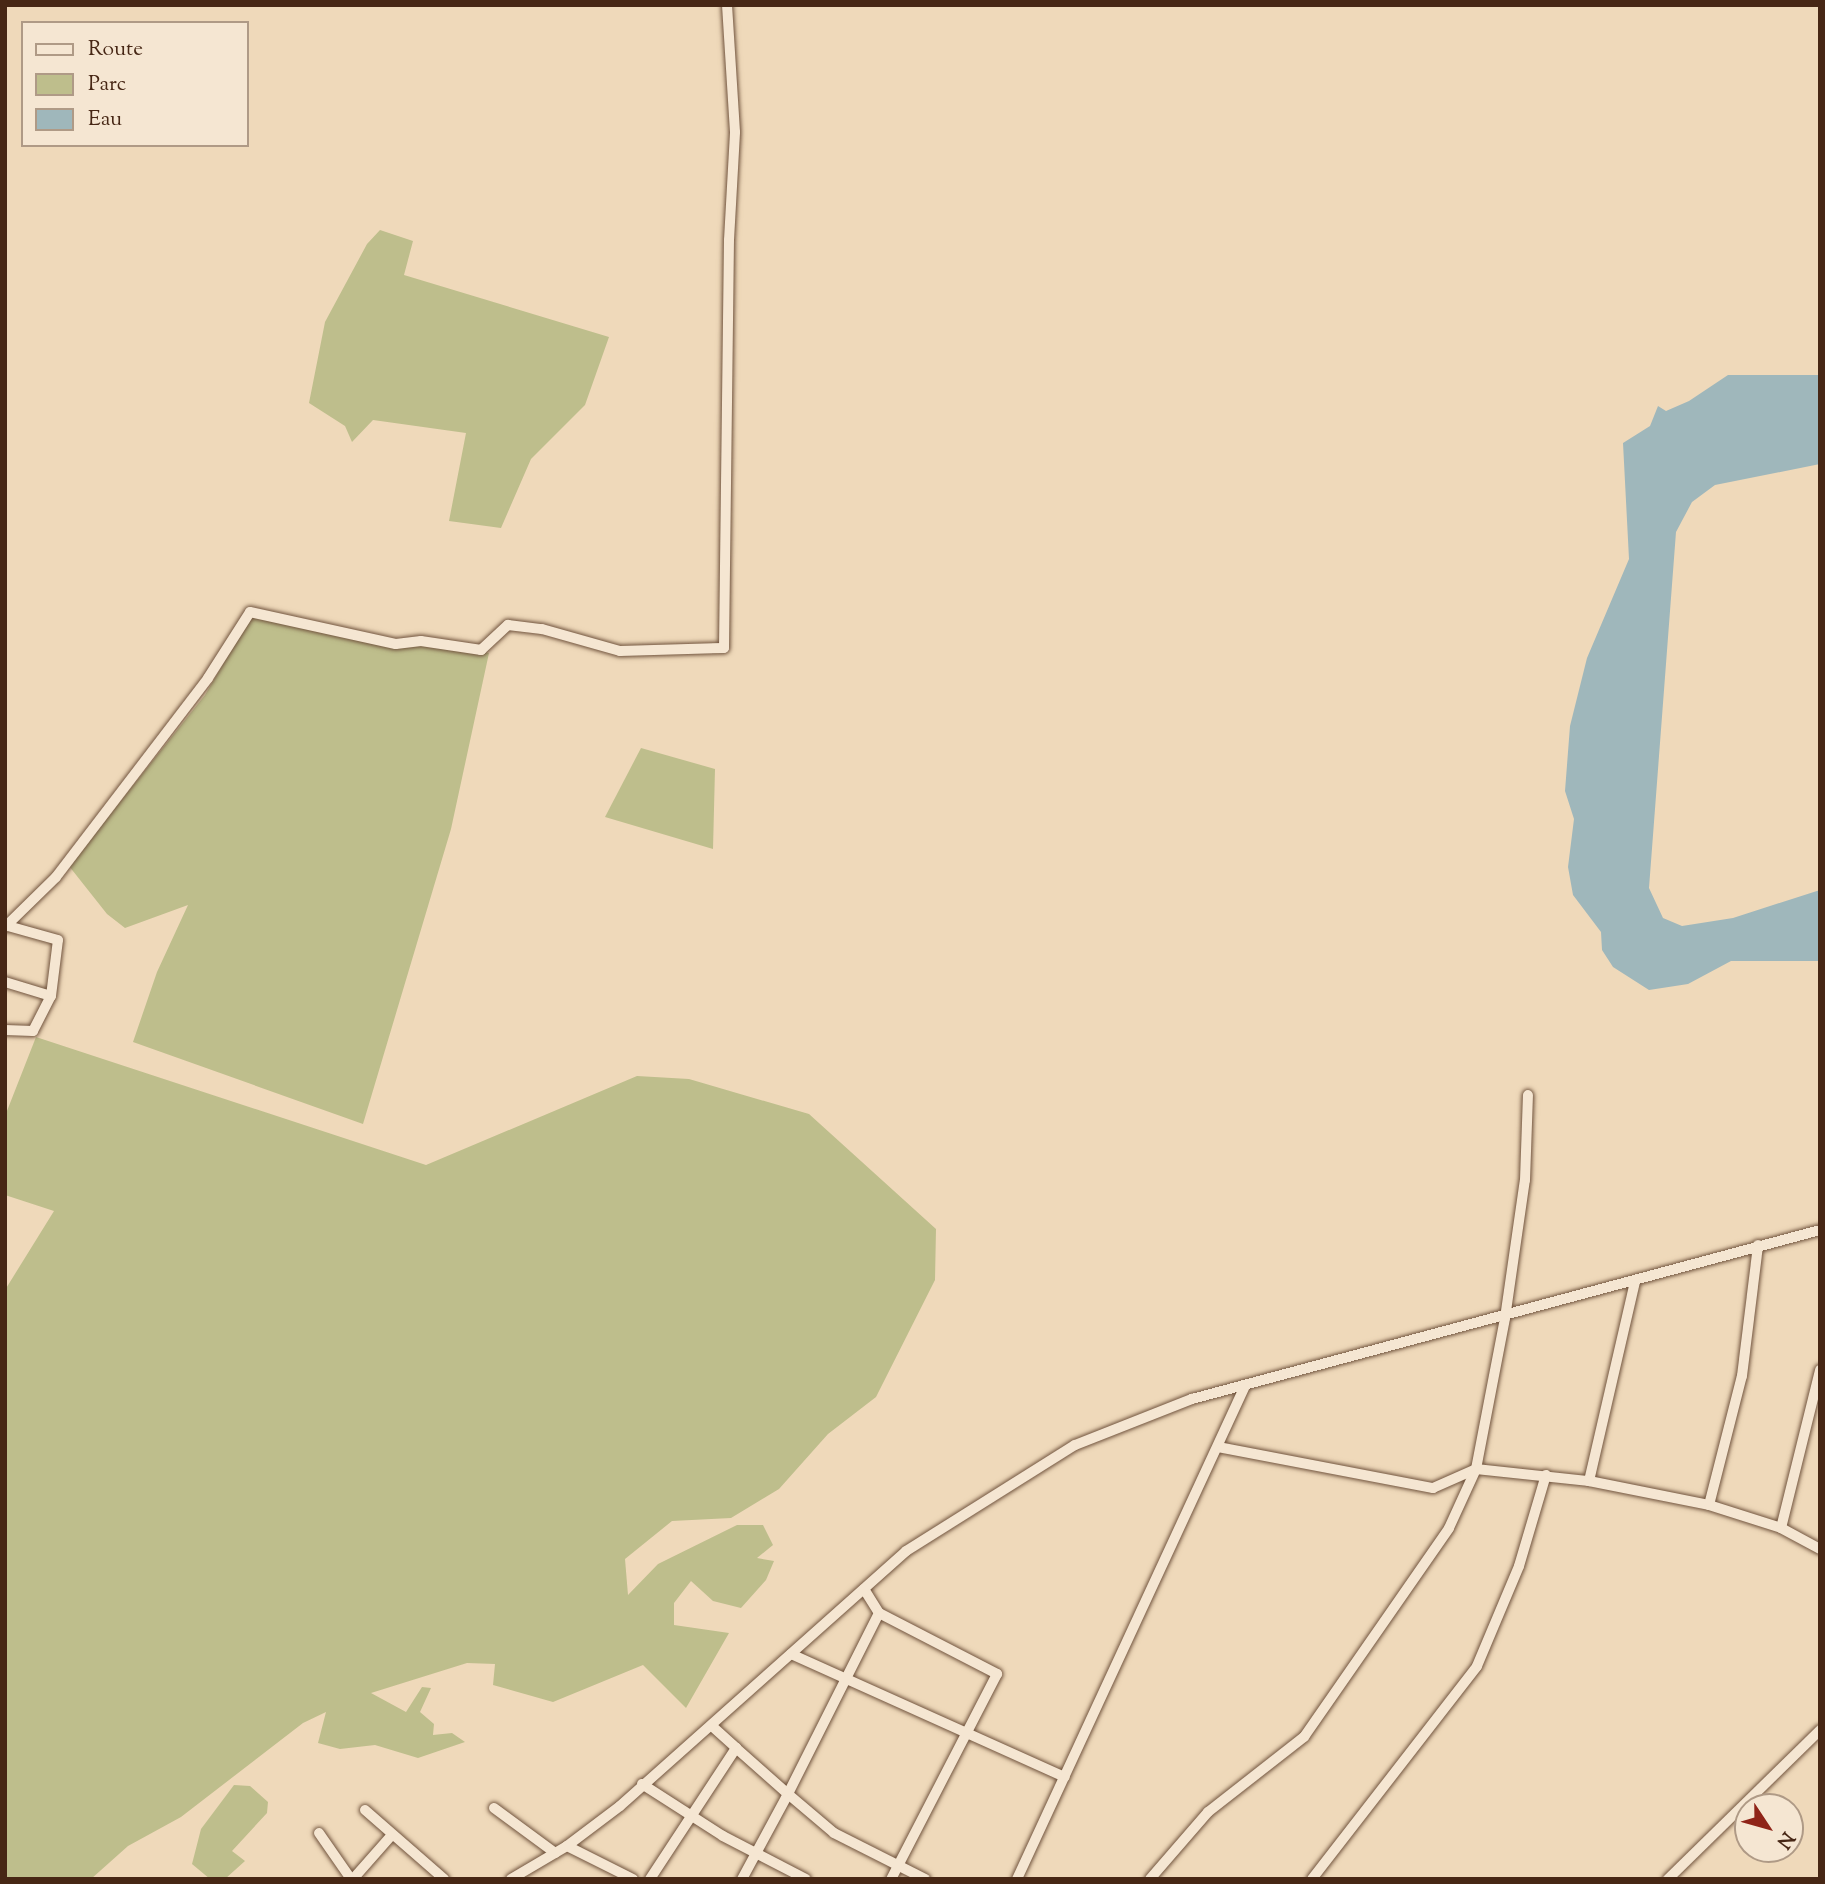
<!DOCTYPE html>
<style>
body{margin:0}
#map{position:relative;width:1825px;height:1884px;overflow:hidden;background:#efd9ba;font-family:"Sorts Mill Goudy",serif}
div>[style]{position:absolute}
.green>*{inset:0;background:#bebe8c}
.water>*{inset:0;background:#9fb7bb}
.roads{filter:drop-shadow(0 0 2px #71543e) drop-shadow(0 0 2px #71543e)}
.minor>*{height:10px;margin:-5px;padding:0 5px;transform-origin:5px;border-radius:5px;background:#f5e6d2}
span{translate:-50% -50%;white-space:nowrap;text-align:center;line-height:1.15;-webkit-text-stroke:6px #f5e6d2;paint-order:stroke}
.frame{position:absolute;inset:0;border:7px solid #472715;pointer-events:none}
.legend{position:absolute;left:21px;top:21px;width:228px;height:126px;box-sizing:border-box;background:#f5e6d2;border:2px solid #af9a86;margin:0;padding:9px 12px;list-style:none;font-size:21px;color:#472715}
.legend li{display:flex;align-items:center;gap:14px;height:35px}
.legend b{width:35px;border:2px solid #af9a86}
.north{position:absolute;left:1734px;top:1793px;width:70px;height:70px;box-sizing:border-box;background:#f5e6d2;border:2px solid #af9a86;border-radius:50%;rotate:126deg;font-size:19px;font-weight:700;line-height:28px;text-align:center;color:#472715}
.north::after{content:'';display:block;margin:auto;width:24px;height:32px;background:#8f2418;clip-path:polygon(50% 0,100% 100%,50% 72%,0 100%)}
</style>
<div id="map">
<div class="green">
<i style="clip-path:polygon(380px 230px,413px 241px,404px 275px,609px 337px,585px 405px,531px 459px,501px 528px,449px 521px,466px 433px,373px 420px,352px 442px,345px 426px,309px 403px,325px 322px,367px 244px)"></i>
<i style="clip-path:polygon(252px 615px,400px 647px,415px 642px,489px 653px,451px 829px,363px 1124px,133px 1042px,157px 972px,188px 905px,125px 928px,107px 914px,69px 866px,205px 695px)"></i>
<i style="clip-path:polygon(641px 748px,715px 769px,713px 849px,605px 817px)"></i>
<i style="clip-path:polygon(36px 1037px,426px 1165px,637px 1076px,689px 1079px,809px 1114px,936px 1229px,935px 1280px,876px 1397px,828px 1434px,779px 1489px,731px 1518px,672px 1521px,625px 1559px,628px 1595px,658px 1564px,737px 1525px,763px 1525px,773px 1545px,757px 1558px,774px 1561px,766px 1580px,741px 1608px,713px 1601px,691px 1581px,674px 1603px,674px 1625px,729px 1633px,686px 1708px,643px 1665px,553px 1702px,493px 1685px,495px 1664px,467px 1663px,371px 1693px,406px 1712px,422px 1687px,431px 1688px,420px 1712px,434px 1724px,433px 1735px,452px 1733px,465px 1742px,418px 1758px,375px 1745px,340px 1749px,318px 1743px,326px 1712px,303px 1723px,181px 1817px,128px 1846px,91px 1879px,5px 1879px,5px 1290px,54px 1211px,5px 1195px,5px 1116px)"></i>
<i style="clip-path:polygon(234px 1785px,250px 1786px,268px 1802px,267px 1813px,232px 1851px,245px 1861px,225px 1879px,210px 1879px,192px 1864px,201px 1829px)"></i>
</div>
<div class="water">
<i style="clip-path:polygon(1728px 375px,1820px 375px,1820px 464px,1715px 485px,1692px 502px,1676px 532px,1649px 888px,1663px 918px,1682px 926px,1733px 918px,1820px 890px,1820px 961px,1731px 961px,1688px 984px,1649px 990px,1613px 967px,1602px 950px,1601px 932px,1573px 895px,1568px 867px,1574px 819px,1565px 791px,1570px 726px,1587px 658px,1629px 559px,1623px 443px,1650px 426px,1658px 406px,1666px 411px,1689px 401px)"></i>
</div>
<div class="roads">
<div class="minor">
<i style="left:5px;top:927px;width:71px;rotate:-44.4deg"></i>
<i style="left:56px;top:877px;width:250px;rotate:-52.6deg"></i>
<i style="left:208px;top:678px;width:78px;rotate:-57.5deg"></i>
<i style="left:250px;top:612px;width:149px;rotate:12.4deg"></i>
<i style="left:396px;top:644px;width:25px;rotate:-7deg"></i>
<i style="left:421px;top:641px;width:61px;rotate:8.5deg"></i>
<i style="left:481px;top:650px;width:37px;rotate:-43deg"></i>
<i style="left:508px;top:625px;width:34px;rotate:7deg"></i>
<i style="left:542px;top:629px;width:81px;rotate:15.8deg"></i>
<i style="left:620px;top:651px;width:104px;rotate:-1.7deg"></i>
<i style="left:724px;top:648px;width:408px;rotate:-89.3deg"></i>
<i style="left:729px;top:240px;width:108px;rotate:-86.8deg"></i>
<i style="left:735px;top:132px;width:127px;rotate:-93.6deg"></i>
<i style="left:5px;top:982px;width:48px;rotate:16.9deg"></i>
<i style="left:5px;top:1030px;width:28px;rotate:2deg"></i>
<i style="left:33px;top:1031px;width:39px;rotate:-63deg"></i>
<i style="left:51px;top:996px;width:56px;rotate:-82.9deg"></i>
<i style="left:58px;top:940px;width:52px;rotate:-164.4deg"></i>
<i style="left:1218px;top:1447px;width:219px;rotate:10.8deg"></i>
<i style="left:1433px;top:1488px;width:47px;rotate:-23.8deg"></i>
<i style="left:1476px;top:1469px;width:114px;rotate:6.1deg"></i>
<i style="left:1589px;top:1481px;width:122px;rotate:11.3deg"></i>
<i style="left:1709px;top:1505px;width:76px;rotate:17.7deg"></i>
<i style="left:1781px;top:1528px;width:44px;rotate:28.3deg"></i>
<i style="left:1589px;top:1481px;width:205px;rotate:-77deg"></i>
<i style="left:1709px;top:1505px;width:133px;rotate:-75.7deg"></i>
<i style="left:1742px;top:1376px;width:132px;rotate:-83deg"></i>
<i style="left:1781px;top:1528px;width:163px;rotate:-76.1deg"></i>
<i style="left:864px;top:1589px;width:28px;rotate:58deg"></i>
<i style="left:879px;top:1613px;width:203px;rotate:116.7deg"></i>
<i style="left:788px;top:1794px;width:60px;rotate:40.3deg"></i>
<i style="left:834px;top:1833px;width:102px;rotate:26.8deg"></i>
<i style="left:879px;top:1613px;width:133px;rotate:27.3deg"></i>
<i style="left:997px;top:1674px;width:231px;rotate:117.3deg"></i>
<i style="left:791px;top:1654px;width:300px;rotate:24.2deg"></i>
<i style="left:713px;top:1727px;width:31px;rotate:42deg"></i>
<i style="left:642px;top:1784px;width:96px;rotate:32.7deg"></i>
<i style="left:723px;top:1836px;width:93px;rotate:27.4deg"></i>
<i style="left:494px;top:1808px;width:76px;rotate:36.4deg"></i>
<i style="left:365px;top:1810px;width:105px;rotate:41.1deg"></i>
<i style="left:319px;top:1833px;width:56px;rotate:55.2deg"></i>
<i style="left:567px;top:1846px;width:74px;rotate:26.6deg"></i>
<i style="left:353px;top:1879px;width:56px;rotate:-48.6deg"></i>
<i style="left:511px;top:1879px;width:65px;rotate:-30.5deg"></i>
<i style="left:567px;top:1846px;width:66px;rotate:-37deg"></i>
<i style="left:620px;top:1806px;width:383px;rotate:-41.7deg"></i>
<i style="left:906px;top:1551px;width:199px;rotate:-32.1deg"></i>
<i style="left:1075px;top:1445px;width:126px;rotate:-21.5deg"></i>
<i style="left:1192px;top:1399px;width:650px;rotate:-15.06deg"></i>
<i style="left:650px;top:1879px;width:157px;rotate:-56.7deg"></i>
<i style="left:736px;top:1748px;width:69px;rotate:41.5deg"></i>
<i style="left:788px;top:1794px;width:97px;rotate:118.4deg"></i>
<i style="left:1017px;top:1879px;width:543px;rotate:-65.18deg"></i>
<i style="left:1150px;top:1879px;width:89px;rotate:-49.1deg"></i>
<i style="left:1208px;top:1812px;width:122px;rotate:-38deg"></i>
<i style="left:1304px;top:1737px;width:254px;rotate:-55.2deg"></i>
<i style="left:1449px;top:1528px;width:65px;rotate:-65.4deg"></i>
<i style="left:1476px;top:1469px;width:154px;rotate:-79.1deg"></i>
<i style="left:1505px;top:1318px;width:139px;rotate:-81.8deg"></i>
<i style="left:1525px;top:1180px;width:85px;rotate:-88deg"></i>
<i style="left:1312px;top:1879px;width:269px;rotate:-52.2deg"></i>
<i style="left:1477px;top:1666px;width:108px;rotate:-67.2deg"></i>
<i style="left:1519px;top:1566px;width:95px;rotate:-73.5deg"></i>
<i style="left:1668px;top:1879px;width:213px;rotate:-44.4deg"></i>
</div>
</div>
<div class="frame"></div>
<ul class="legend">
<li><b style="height:9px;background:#f5e6d2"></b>Route</li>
<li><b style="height:19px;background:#bebe8c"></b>Parc</li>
<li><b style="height:19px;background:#9fb7bb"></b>Eau</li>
</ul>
<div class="north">N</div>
</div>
